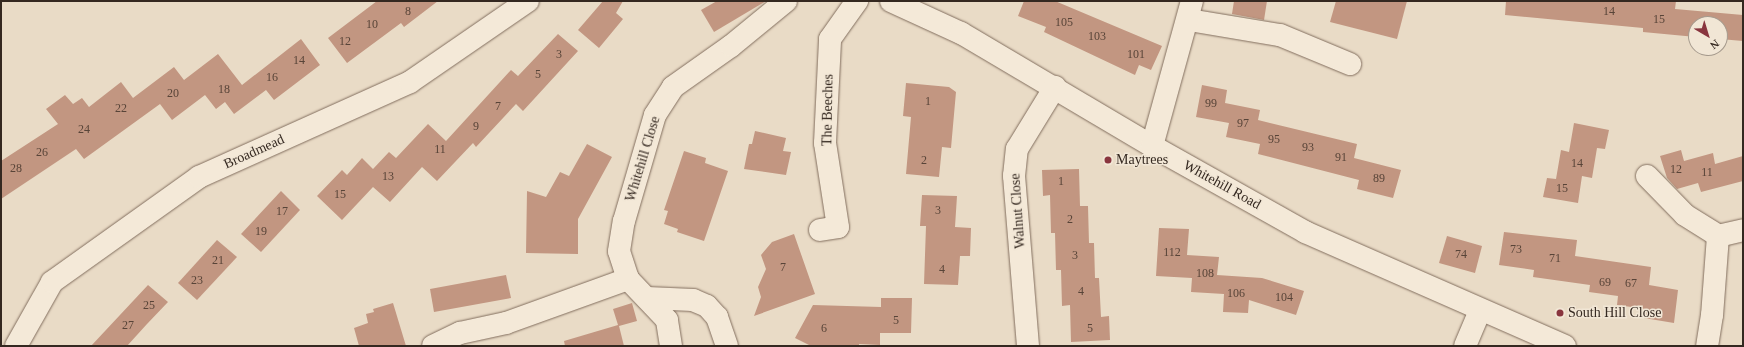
<!DOCTYPE html>
<style>
body{margin:0}
#map{position:relative;width:1744px;height:347px;overflow:hidden;background:#e9dbc6;font-family:Georgia,serif}
div>[style]{position:absolute}
.building>*{inset:0;background:#c29681}
.roads{filter:drop-shadow(0 0 1px #826e5e) drop-shadow(0 0 1px #826e5e)}
.minor>*{height:22px;margin:-11px;padding:0 11px;transform-origin:11px;border-radius:11px;background:#f4e9d8}
.dots>*{width:11px;height:11px;translate:-50% -50%;box-sizing:border-box;border:2px solid #f1e6d5;border-radius:50%}
span{translate:-50% -50%;white-space:nowrap;text-align:center;line-height:1.15;-webkit-text-stroke:3px #f1e6d5;paint-order:stroke}
.number-label{font-size:12px;color:#584438}
.number-label span{-webkit-text-stroke-width:0}
.street-label{font-size:14px;color:#342820}
.poi-label{font-size:14px;color:#342820}
.left{translate:0 -50%;text-align:left}
.frame{position:absolute;inset:0;border:2px solid #342820;pointer-events:none}
.north{position:absolute;left:1688px;top:16px;width:40px;height:40px;box-sizing:border-box;background:#f1e6d5;border:1px solid #a59a8d;border-radius:50%;rotate:142deg;font-size:11px;font-weight:700;line-height:16px;text-align:center;color:#342820}
.north::after{content:'';display:block;margin:auto;width:14px;height:18px;background:#89353e;clip-path:polygon(50% 0,100% 100%,50% 72%,0 100%)}
</style>
<div id="map">
<div class="building">
<i style="clip-path:polygon(377px 1px,438px 1px,404px 27px,401px 23px,347px 63px,328px 38px)"></i>
<i style="clip-path:polygon(603px 1px,623px 1px,616px 13px,623px 19px,599px 48px,578px 30px)"></i>
<i style="clip-path:polygon(717px 1px,766px 1px,714px 32px,701px 10px)"></i>
<i style="clip-path:polygon(1024px 1px,1055px 1px,1162px 46px,1151px 70px,1139px 65px,1135px 75px,1044px 32px,1046px 27px,1018px 16px)"></i>
<i style="clip-path:polygon(1234px 1px,1267px 1px,1264px 20px,1232px 14px)"></i>
<i style="clip-path:polygon(1336px 1px,1407px 1px,1397px 39px,1330px 22px)"></i>
<i style="clip-path:polygon(1506px 1px,1676px 1px,1675px 9px,1743px 15px,1743px 41px,1720px 39px,1720px 24px,1696px 24px,1696px 37px,1643px 32px,1643px 28px,1505px 15px)"></i>
<i style="clip-path:polygon(558px 34px,578px 51px,523px 111px,516px 104px,476px 147px,473px 143px,437px 181px,422px 167px,390px 202px,373px 187px,342px 220px,317px 196px,342px 170px,347px 175px,362px 158px,373px 169px,389px 152px,396px 158px,428px 124px,446px 141px,511px 70px,518px 76px)"></i>
<i style="clip-path:polygon(301px 39px,320px 65px,274px 100px,266px 90px,234px 114px,225px 102px,216px 109px,205px 95px,172px 120px,160px 104px,84px 159px,76px 149px,1px 199px,1px 161px,58px 124px,46px 109px,65px 95px,73px 104px,82px 98px,89px 107px,121px 82px,133px 98px,174px 67px,184px 80px,218px 54px,242px 85px)"></i>
<i style="clip-path:polygon(906px 83px,949px 87px,956px 92px,951px 148px,942px 147px,939px 177px,906px 174px,911px 117px,903px 116px)"></i>
<i style="clip-path:polygon(1202px 85px,1227px 90px,1225px 103px,1260px 110px,1258px 120px,1357px 144px,1354px 158px,1401px 170px,1393px 198px,1357px 189px,1359px 180px,1258px 154px,1260px 144px,1226px 137px,1229px 123px,1196px 117px)"></i>
<i style="clip-path:polygon(1574px 123px,1609px 130px,1605px 149px,1597px 148px,1592px 178px,1582px 176px,1578px 203px,1543px 197px,1547px 178px,1556px 179px,1561px 150px,1569px 152px)"></i>
<i style="clip-path:polygon(755px 131px,786px 138px,783px 151px,791px 152px,786px 175px,744px 169px,749px 144px,752px 144px)"></i>
<i style="clip-path:polygon(587px 144px,612px 157px,578px 219px,578px 254px,526px 253px,527px 191px,546px 197px,560px 172px,569px 176px)"></i>
<i style="clip-path:polygon(1681px 150px,1684px 161px,1713px 153px,1715px 164px,1743px 156px,1743px 181px,1701px 192px,1698px 183px,1677px 189px,1667px 178px,1660px 156px)"></i>
<i style="clip-path:polygon(684px 151px,706px 158px,705px 163px,728px 171px,704px 241px,677px 232px,678px 229px,664px 224px,668px 211px,664px 210px)"></i>
<i style="clip-path:polygon(1079px 169px,1080px 206px,1088px 206px,1089px 243px,1094px 243px,1095px 278px,1099px 278px,1101px 317px,1109px 316px,1110px 340px,1071px 342px,1070px 305px,1062px 306px,1061px 270px,1056px 270px,1055px 233px,1051px 233px,1050px 195px,1043px 196px,1042px 170px)"></i>
<i style="clip-path:polygon(281px 191px,300px 210px,261px 252px,241px 234px)"></i>
<i style="clip-path:polygon(922px 195px,957px 196px,955px 227px,971px 228px,970px 256px,960px 256px,958px 285px,924px 284px,926px 226px,920px 226px)"></i>
<i style="clip-path:polygon(1159px 228px,1189px 229px,1187px 255px,1219px 257px,1217px 275px,1262px 278px,1304px 291px,1296px 315px,1249px 300px,1248px 313px,1223px 312px,1224px 294px,1191px 292px,1192px 278px,1156px 276px)"></i>
<i style="clip-path:polygon(1504px 232px,1577px 240px,1575px 256px,1651px 267px,1649px 285px,1678px 290px,1674px 323px,1644px 318px,1646px 309px,1617px 305px,1618px 296px,1589px 292px,1590px 285px,1533px 277px,1534px 270px,1499px 265px)"></i>
<i style="clip-path:polygon(794px 234px,815px 294px,754px 316px,761px 297px,758px 287px,766px 269px,761px 255px,772px 242px)"></i>
<i style="clip-path:polygon(1447px 236px,1482px 246px,1475px 273px,1439px 263px)"></i>
<i style="clip-path:polygon(217px 240px,237px 257px,197px 300px,178px 283px)"></i>
<i style="clip-path:polygon(506px 275px,511px 298px,434px 312px,430px 289px)"></i>
<i style="clip-path:polygon(148px 285px,168px 302px,147px 324px,127px 346px,91px 346px)"></i>
<i style="clip-path:polygon(881px 298px,912px 298px,911px 333px,880px 333px,880px 345px,859px 344px,859px 346px,811px 346px,795px 338px,813px 305px,881px 307px)"></i>
<i style="clip-path:polygon(393px 303px,406px 346px,359px 346px,354px 328px,368px 323px,366px 314px,374px 312px,373px 309px)"></i>
<i style="clip-path:polygon(632px 303px,637px 321px,619px 326px,624px 346px,565px 346px,564px 341px,618px 325px,613px 309px)"></i>
</div>
<div class="roads">
<div class="minor">
<i style="left:891px;top:1px;width:77px;rotate:24.6deg"></i>
<i style="left:961px;top:33px;width:222px;rotate:30.6deg"></i>
<i style="left:1152px;top:146px;width:176px;rotate:29.3deg"></i>
<i style="left:1305px;top:232px;width:284px;rotate:23.7deg"></i>
<i style="left:1189px;top:20px;width:92px;rotate:9.4deg"></i>
<i style="left:1280px;top:35px;width:76px;rotate:22.5deg"></i>
<i style="left:1152px;top:146px;width:150px;rotate:-74.6deg"></i>
<i style="left:1647px;top:176px;width:54px;rotate:45.7deg"></i>
<i style="left:1685px;top:215px;width:39px;rotate:32deg"></i>
<i style="left:1718px;top:236px;width:79px;rotate:94.3deg"></i>
<i style="left:1712px;top:315px;width:31px;rotate:99deg"></i>
<i style="left:820px;top:230px;width:18px;rotate:-9deg"></i>
<i style="left:838px;top:227px;width:85px;rotate:-98.8deg"></i>
<i style="left:825px;top:143px;width:104px;rotate:-87.2deg"></i>
<i style="left:830px;top:39px;width:47px;rotate:-54.6deg"></i>
<i style="left:1718px;top:236px;width:26px;rotate:-13deg"></i>
<i style="left:647px;top:298px;width:46px;rotate:2.5deg"></i>
<i style="left:693px;top:300px;width:15px;rotate:23deg"></i>
<i style="left:707px;top:306px;width:15px;rotate:48deg"></i>
<i style="left:717px;top:317px;width:31px;rotate:71deg"></i>
<i style="left:16px;top:346px;width:73px;rotate:-60.6deg"></i>
<i style="left:52px;top:282px;width:181px;rotate:-35.5deg"></i>
<i style="left:199px;top:177px;width:231px;rotate:-24.2deg"></i>
<i style="left:410px;top:82px;width:143px;rotate:-34.5deg"></i>
<i style="left:433px;top:346px;width:30px;rotate:-26deg"></i>
<i style="left:460px;top:333px;width:47px;rotate:-12.3deg"></i>
<i style="left:506px;top:323px;width:130px;rotate:-19.8deg"></i>
<i style="left:671px;top:346px;width:26px;rotate:-99deg"></i>
<i style="left:667px;top:320px;width:57px;rotate:-133.6deg"></i>
<i style="left:628px;top:279px;width:29px;rotate:-108deg"></i>
<i style="left:619px;top:251px;width:30px;rotate:-81deg"></i>
<i style="left:624px;top:221px;width:110px;rotate:-73.7deg"></i>
<i style="left:655px;top:115px;width:33px;rotate:-57deg"></i>
<i style="left:673px;top:87px;width:71px;rotate:-35.3deg"></i>
<i style="left:731px;top:46px;width:71px;rotate:-39.3deg"></i>
<i style="left:1028px;top:346px;width:171px;rotate:-94.7deg"></i>
<i style="left:1014px;top:176px;width:27px;rotate:-84deg"></i>
<i style="left:1017px;top:149px;width:73px;rotate:-58.5deg"></i>
<i style="left:1465px;top:346px;width:38px;rotate:-67deg"></i>
</div>
</div>
<div class="dots">
<i style="left:1108px;top:160px;background:#89353e"></i>
<i style="left:1560px;top:313px;background:#89353e"></i>
</div>
<div class="number-label">
<span style="left:408px;top:12px">8</span>
<span style="left:1609px;top:12px">14</span>
<span style="left:1659px;top:20px">15</span>
<span style="left:1064px;top:23px">105</span>
<span style="left:372px;top:25px">10</span>
<span style="left:1097px;top:37px">103</span>
<span style="left:345px;top:42px">12</span>
<span style="left:559px;top:55px">3</span>
<span style="left:1136px;top:55px">101</span>
<span style="left:299px;top:61px">14</span>
<span style="left:538px;top:75px">5</span>
<span style="left:272px;top:78px">16</span>
<span style="left:224px;top:90px">18</span>
<span style="left:173px;top:94px">20</span>
<span style="left:928px;top:102px">1</span>
<span style="left:1211px;top:104px">99</span>
<span style="left:498px;top:107px">7</span>
<span style="left:121px;top:109px">22</span>
<span style="left:1243px;top:124px">97</span>
<span style="left:476px;top:127px">9</span>
<span style="left:84px;top:130px">24</span>
<span style="left:1274px;top:140px">95</span>
<span style="left:1308px;top:148px">93</span>
<span style="left:440px;top:150px">11</span>
<span style="left:42px;top:153px">26</span>
<span style="left:1341px;top:158px">91</span>
<span style="left:924px;top:161px">2</span>
<span style="left:1577px;top:164px">14</span>
<span style="left:16px;top:169px">28</span>
<span style="left:1676px;top:170px">12</span>
<span style="left:1707px;top:173px">11</span>
<span style="left:388px;top:177px">13</span>
<span style="left:1379px;top:179px">89</span>
<span style="left:1061px;top:182px">1</span>
<span style="left:1562px;top:189px">15</span>
<span style="left:340px;top:195px">15</span>
<span style="left:938px;top:211px">3</span>
<span style="left:282px;top:212px">17</span>
<span style="left:1070px;top:220px">2</span>
<span style="left:261px;top:232px">19</span>
<span style="left:1516px;top:250px">73</span>
<span style="left:1172px;top:253px">112</span>
<span style="left:1461px;top:255px">74</span>
<span style="left:1075px;top:256px">3</span>
<span style="left:1555px;top:259px">71</span>
<span style="left:218px;top:261px">21</span>
<span style="left:783px;top:268px">7</span>
<span style="left:942px;top:270px">4</span>
<span style="left:1205px;top:274px">108</span>
<span style="left:197px;top:281px">23</span>
<span style="left:1605px;top:283px">69</span>
<span style="left:1631px;top:284px">67</span>
<span style="left:1081px;top:292px">4</span>
<span style="left:1236px;top:294px">106</span>
<span style="left:1284px;top:298px">104</span>
<span style="left:149px;top:306px">25</span>
<span style="left:896px;top:321px">5</span>
<span style="left:128px;top:326px">27</span>
<span style="left:824px;top:329px">6</span>
<span style="left:1090px;top:329px">5</span>
</div>
<div class="street-label">
<span style="left:828px;top:110px;rotate:-89deg">The Beeches</span>
<span style="left:254px;top:152px;rotate:-24deg">Broadmead</span>
<span style="left:643px;top:159px;rotate:-73deg">Whitehill Close</span>
<span style="left:1222px;top:185px;rotate:29deg">Whitehill Road</span>
<span style="left:1018px;top:211px;rotate:-94deg">Walnut Close</span>
</div>
<div class="poi-label">
<span class="left" style="left:1116px;top:160px">Maytrees</span>
<span class="left" style="left:1568px;top:313px">South Hill Close</span>
</div>
<div class="frame"></div>
<div class="north">N</div>
</div>
